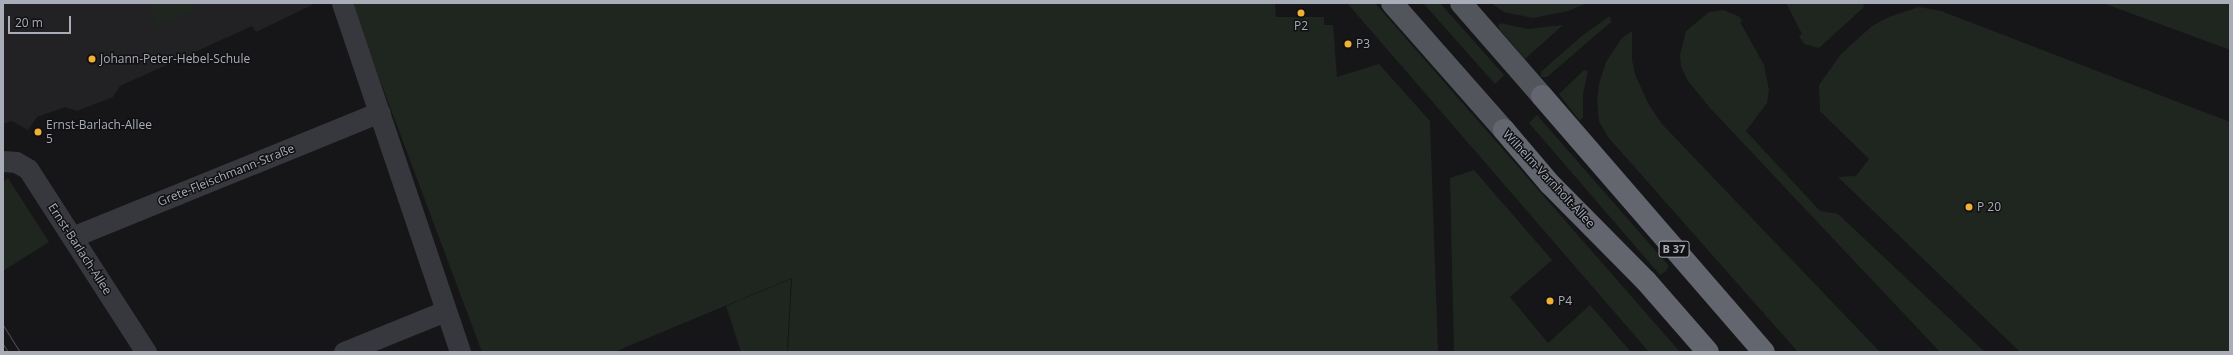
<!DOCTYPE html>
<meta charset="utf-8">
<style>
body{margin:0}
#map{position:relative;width:2233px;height:355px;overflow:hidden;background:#161618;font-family:"Open Sans",sans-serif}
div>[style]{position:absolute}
.built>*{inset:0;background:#222225}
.green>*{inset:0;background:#1e261f}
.street>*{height:21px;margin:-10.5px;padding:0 10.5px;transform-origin:10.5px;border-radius:10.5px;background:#37383d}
.primary>*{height:22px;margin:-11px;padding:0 11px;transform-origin:11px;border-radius:11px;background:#53555c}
.highway>*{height:22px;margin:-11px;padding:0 11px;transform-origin:11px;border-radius:11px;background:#63666e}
.tram>*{height:1px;margin:-0.5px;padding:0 0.5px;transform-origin:0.5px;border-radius:0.5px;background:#4a4c52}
.dots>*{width:11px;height:11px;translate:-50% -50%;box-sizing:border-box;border:2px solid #111113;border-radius:50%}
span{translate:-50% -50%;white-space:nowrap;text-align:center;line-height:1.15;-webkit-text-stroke:3px #111113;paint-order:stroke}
.shield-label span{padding:1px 3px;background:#111113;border:1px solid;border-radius:3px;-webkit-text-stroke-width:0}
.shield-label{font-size:11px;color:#a8adb8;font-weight:700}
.poi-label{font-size:12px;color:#a8adb8}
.left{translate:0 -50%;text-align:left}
.street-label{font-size:12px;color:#a8adb8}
.frame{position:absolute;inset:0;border:4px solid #a8adb8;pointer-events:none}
.scale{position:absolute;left:8px;top:16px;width:63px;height:18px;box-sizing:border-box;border:2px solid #a8adb8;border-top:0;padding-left:5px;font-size:12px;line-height:14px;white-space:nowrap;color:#a8adb8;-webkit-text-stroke:3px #111113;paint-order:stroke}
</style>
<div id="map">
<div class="built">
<i style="clip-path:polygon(3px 3px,316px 3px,256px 32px,252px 26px,120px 86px,113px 97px,77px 111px,65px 107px,37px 117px,28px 130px,12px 121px,3px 124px)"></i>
</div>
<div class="green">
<i style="clip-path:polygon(147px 3px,191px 3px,194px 10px,157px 26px)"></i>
<i style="clip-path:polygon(351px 3px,1275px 3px,1276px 17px,1324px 17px,1324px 25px,1333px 25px,1337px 77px,1379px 64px,1430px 121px,1438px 352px,788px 352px,792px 278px,614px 352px,482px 352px)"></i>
<i style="clip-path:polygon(1347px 3px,1375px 3px,1680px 352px,1649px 352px)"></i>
<i style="clip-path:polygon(1423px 3px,1440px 3px,1504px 75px,1495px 84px)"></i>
<i style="clip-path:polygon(1491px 3px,1588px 3px,1568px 11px,1533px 18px,1504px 12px)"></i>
<i style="clip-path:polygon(1786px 3px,1863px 3px,1864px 7px,1819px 48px,1804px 44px,1799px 36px,1802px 34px)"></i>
<i style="clip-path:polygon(2103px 3px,2230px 3px,2230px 50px)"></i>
<i style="clip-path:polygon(1919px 7px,1941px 11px,2230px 122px,2230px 352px,2020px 352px,1838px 177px,1856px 176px,1869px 159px,1820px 111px,1819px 85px,1841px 54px,1872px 26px,1889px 17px)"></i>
<i style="clip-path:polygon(1723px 10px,1738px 16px,1743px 21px,1740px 22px,1764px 65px,1769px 90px,1767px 103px,1746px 131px,1820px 211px,1838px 214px,1985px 352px,1940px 352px,1710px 108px,1688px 81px,1681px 66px,1680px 55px,1686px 31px,1709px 12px)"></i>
<i style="clip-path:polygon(1610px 16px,1611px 22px,1547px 77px,1541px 77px,1541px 72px,1552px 62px,1583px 35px)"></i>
<i style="clip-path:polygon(1500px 23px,1528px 29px,1563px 25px,1525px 59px,1500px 30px,1498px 26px)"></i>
<i style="clip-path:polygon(1632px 31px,1632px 60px,1635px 74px,1648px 103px,1661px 123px,1880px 352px,1798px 352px,1608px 137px,1599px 121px,1597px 101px,1599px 84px,1606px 62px,1622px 38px)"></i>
<i style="clip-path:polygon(1584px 70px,1588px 71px,1583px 94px,1583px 118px,1579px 120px,1559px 94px)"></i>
<i style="clip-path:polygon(1537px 115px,1669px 266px,1666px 271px,1660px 275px,1529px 123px)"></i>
<i style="clip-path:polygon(1474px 170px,1552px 260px,1510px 297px,1548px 343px,1590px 305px,1631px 352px,1454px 352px,1450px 178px)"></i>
<i style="clip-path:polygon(8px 178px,49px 242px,3px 271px,3px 182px)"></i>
<i style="clip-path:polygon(791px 279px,787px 352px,741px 352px,726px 306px)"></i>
</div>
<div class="street">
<i style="left:342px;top:3px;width:368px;rotate:71.3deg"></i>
<i style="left:3px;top:161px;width:13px;rotate:4deg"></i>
<i style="left:16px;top:162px;width:14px;rotate:30deg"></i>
<i style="left:28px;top:169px;width:218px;rotate:57.2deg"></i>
<i style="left:72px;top:237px;width:332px;rotate:-22.1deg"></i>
<i style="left:344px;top:352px;width:109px;rotate:-22.1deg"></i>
</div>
<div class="primary">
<i style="left:1392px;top:3px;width:169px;rotate:48.6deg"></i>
<i style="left:1461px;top:3px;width:123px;rotate:48.9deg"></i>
</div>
<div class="highway">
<i style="left:1542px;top:96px;width:339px;rotate:49.1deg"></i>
<i style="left:1504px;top:130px;width:71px;rotate:49.6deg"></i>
<i style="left:1550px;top:184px;width:136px;rotate:45.3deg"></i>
<i style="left:1646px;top:281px;width:94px;rotate:48.9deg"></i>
</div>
<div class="tram">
<i style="left:3px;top:325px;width:32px;rotate:58deg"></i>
<i style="left:3px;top:344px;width:9px;rotate:58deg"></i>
</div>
<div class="dots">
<i style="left:1301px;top:13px;background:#f2b134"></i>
<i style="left:1348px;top:44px;background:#f2b134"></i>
<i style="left:92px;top:59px;background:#f2b134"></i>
<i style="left:38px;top:132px;background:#f2b134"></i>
<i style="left:1969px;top:207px;background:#f2b134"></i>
<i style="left:1550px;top:301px;background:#f2b134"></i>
</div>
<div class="shield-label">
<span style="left:1674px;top:249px">B 37</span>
</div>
<div class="poi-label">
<span style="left:1301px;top:26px">P2</span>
<span class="left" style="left:1356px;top:44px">P3</span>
<span class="left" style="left:100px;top:59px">Johann-Peter-Hebel-Schule</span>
<span class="left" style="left:46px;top:132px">Ernst-Barlach-Allee<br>5</span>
<span class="left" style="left:1977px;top:207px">P 20</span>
<span class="left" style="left:1558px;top:301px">P4</span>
</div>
<div class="street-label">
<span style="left:226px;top:175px;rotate:-22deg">Grete-Fleischmann-Straße</span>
<span style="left:1549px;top:179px;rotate:47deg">Wilhelm-Varnholt-Allee</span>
<span style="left:80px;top:249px;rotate:57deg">Ernst-Barlach-Allee</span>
</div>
<div class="frame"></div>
<div class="scale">20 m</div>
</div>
